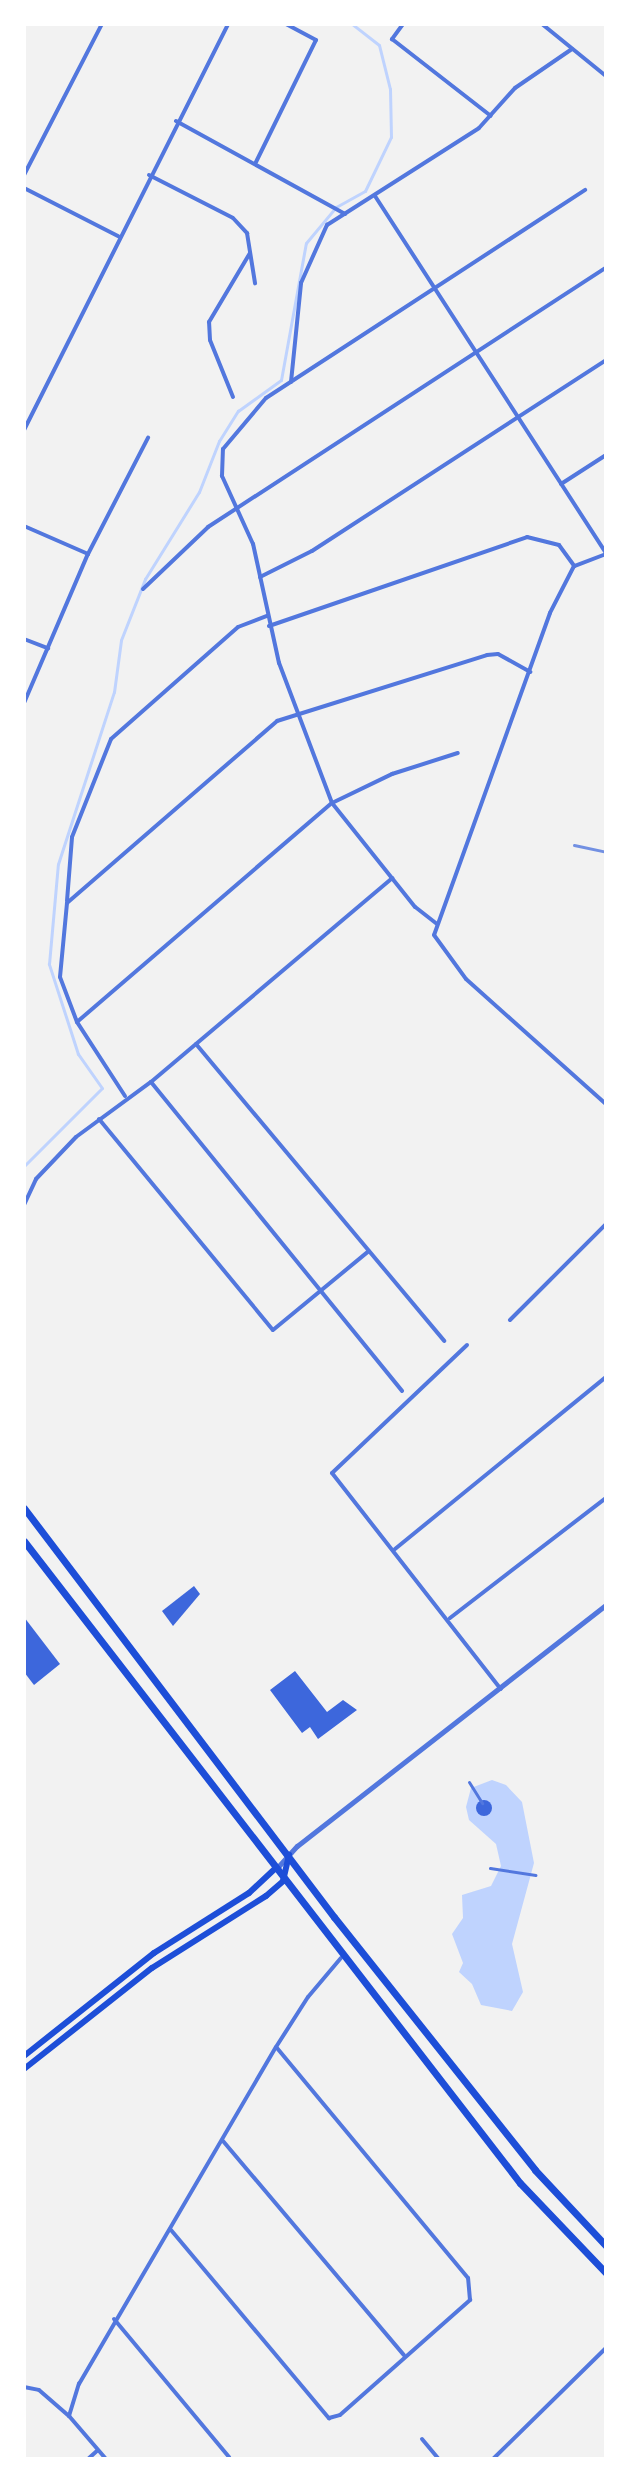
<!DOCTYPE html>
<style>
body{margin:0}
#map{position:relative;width:630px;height:2483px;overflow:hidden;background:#f2f2f2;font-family:"DM Sans",sans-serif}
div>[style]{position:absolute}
.water>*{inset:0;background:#bfd3fe}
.stream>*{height:3px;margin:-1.5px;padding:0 1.5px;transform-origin:1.5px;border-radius:1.5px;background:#bfd3fe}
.building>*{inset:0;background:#3d67dc}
.round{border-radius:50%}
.pedestrian>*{height:3px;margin:-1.5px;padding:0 1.5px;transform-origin:1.5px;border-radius:1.5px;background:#5277de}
.minor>*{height:4px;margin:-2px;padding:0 2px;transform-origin:2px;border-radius:2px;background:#5277de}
.tertiary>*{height:5px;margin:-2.5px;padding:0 2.5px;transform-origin:2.5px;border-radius:2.5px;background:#5277de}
.secondary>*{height:6px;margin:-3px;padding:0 3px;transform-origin:3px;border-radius:3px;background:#1d4ed8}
.primary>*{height:7px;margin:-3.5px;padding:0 3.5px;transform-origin:3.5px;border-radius:3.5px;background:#1d4ed8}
.rail>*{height:3px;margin:-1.5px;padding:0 1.5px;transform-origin:1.5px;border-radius:1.5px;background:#7290e2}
span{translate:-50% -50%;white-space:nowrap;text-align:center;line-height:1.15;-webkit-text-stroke:7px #fff;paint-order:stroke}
.frame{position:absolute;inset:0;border:26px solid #fff;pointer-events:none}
</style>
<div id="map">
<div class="water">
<i style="clip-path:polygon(492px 1780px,506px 1785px,522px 1802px,534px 1863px,512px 1944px,523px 1992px,512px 2011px,481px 2005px,472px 1984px,459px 1972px,463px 1963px,452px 1934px,463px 1918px,462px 1895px,491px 1886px,501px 1866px,496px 1844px,469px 1820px,466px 1807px,471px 1788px)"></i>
</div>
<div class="stream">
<i style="left:24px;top:1166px;width:110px;rotate:-45deg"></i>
<i style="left:102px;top:1088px;width:42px;rotate:-125.2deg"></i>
<i style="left:78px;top:1054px;width:95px;rotate:-107.9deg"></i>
<i style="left:49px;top:964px;width:100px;rotate:-84.9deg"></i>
<i style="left:58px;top:864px;width:181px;rotate:-72deg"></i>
<i style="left:114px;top:692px;width:52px;rotate:-82.3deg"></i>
<i style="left:121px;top:640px;width:66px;rotate:-68.5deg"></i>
<i style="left:145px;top:579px;width:102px;rotate:-58.2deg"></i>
<i style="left:199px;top:492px;width:55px;rotate:-68.6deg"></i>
<i style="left:219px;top:441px;width:36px;rotate:-58deg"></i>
<i style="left:238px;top:411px;width:53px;rotate:-35.8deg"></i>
<i style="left:281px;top:380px;width:139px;rotate:-79.7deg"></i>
<i style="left:306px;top:243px;width:47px;rotate:-50.2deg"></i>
<i style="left:336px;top:207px;width:33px;rotate:-29deg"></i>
<i style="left:365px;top:191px;width:60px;rotate:-64.3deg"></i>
<i style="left:391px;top:137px;width:48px;rotate:-91.2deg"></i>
<i style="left:390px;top:89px;width:45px;rotate:-104deg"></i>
<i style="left:379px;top:45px;width:34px;rotate:-142deg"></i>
</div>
<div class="building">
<i style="clip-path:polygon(194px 1586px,200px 1594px,173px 1626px,162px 1611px)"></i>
<i style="clip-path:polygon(24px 1617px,60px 1664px,34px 1685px,24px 1672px)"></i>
<i style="clip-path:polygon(295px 1671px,327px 1712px,343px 1700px,357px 1710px,318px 1739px,310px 1727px,302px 1733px,270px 1690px)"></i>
<i class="round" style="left:476px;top:1800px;width:16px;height:16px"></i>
</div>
<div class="pedestrian">
<i style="left:469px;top:1782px;width:25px;rotate:58deg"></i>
<i style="left:490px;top:1868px;width:46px;rotate:8.8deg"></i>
</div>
<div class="minor">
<i style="left:403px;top:24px;width:19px;rotate:126deg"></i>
<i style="left:392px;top:39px;width:125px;rotate:37.9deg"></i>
<i style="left:542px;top:24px;width:82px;rotate:39.1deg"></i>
<i style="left:176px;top:121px;width:193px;rotate:28.8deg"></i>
<i style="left:256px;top:162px;width:136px;rotate:-63.8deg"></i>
<i style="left:316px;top:40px;width:34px;rotate:-152deg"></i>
<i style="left:24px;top:175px;width:170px;rotate:-62.7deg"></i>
<i style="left:149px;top:175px;width:94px;rotate:27.1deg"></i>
<i style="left:233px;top:218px;width:21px;rotate:47deg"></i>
<i style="left:247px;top:233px;width:51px;rotate:80.9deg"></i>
<i style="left:24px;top:188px;width:106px;rotate:27.1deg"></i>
<i style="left:375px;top:196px;width:425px;rotate:57.1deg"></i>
<i style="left:291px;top:382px;width:100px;rotate:-84.2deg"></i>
<i style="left:301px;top:283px;width:64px;rotate:-65.9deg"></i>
<i style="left:327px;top:225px;width:180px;rotate:-32.5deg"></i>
<i style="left:479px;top:128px;width:54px;rotate:-48deg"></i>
<i style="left:515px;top:88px;width:69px;rotate:-34.4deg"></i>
<i style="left:233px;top:397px;width:61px;rotate:-112deg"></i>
<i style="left:210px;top:340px;width:18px;rotate:-93deg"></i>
<i style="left:209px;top:322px;width:80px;rotate:-59.3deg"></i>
<i style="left:24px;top:430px;width:454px;rotate:-63.3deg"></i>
<i style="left:561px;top:484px;width:54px;rotate:-32.8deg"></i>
<i style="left:24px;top:526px;width:70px;rotate:23.6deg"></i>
<i style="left:606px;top:554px;width:34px;rotate:159deg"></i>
<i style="left:574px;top:566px;width:53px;rotate:117.1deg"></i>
<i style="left:550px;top:613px;width:342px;rotate:109.8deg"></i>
<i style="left:434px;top:935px;width:54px;rotate:54deg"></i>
<i style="left:466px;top:979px;width:188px;rotate:41.8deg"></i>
<i style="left:260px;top:577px;width:58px;rotate:-26.6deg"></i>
<i style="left:312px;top:551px;width:351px;rotate:-33deg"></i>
<i style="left:143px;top:589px;width:90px;rotate:-43.6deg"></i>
<i style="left:208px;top:527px;width:475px;rotate:-33.1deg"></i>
<i style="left:269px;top:626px;width:273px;rotate:-19deg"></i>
<i style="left:527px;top:537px;width:33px;rotate:14deg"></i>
<i style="left:559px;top:545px;width:26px;rotate:54deg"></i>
<i style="left:24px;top:639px;width:26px;rotate:21deg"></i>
<i style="left:24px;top:703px;width:162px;rotate:-66.8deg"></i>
<i style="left:88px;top:554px;width:131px;rotate:-62.7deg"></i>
<i style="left:67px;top:901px;width:64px;rotate:-85.5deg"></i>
<i style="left:72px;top:837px;width:105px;rotate:-68.3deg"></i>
<i style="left:111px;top:739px;width:169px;rotate:-41.4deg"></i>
<i style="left:238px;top:627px;width:31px;rotate:-21deg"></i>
<i style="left:437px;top:924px;width:28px;rotate:-142deg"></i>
<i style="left:415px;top:907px;width:133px;rotate:-128.6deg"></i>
<i style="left:332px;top:803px;width:150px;rotate:-110.7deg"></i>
<i style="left:279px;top:663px;width:122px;rotate:-102.3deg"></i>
<i style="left:253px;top:544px;width:75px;rotate:-114.5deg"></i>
<i style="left:222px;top:476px;width:27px;rotate:-88deg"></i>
<i style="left:223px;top:449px;width:67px;rotate:-49.9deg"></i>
<i style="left:266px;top:398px;width:381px;rotate:-33.1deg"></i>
<i style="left:77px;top:1022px;width:336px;rotate:-40.7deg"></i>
<i style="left:332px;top:803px;width:67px;rotate:-25.8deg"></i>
<i style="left:392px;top:774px;width:69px;rotate:-17.7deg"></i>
<i style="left:196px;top:1044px;width:387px;rotate:50.1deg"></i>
<i style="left:151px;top:1082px;width:398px;rotate:50.9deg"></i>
<i style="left:125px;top:1096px;width:88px;rotate:-123deg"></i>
<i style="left:77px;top:1022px;width:48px;rotate:-110.7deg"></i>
<i style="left:60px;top:977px;width:74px;rotate:-84.6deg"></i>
<i style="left:67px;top:903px;width:278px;rotate:-40.9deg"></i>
<i style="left:277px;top:721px;width:220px;rotate:-17.4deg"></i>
<i style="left:487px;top:655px;width:11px;rotate:-5deg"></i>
<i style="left:498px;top:654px;width:37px;rotate:29deg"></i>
<i style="left:99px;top:1119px;width:273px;rotate:50.5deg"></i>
<i style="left:273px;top:1330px;width:124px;rotate:-39.5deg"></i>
<i style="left:24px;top:1205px;width:29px;rotate:-65deg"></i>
<i style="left:36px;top:1179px;width:58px;rotate:-46.4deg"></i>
<i style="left:76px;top:1137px;width:93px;rotate:-36.3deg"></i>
<i style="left:151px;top:1082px;width:316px;rotate:-40.2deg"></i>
<i style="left:510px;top:1320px;width:136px;rotate:-45deg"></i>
<i style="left:467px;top:1345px;width:186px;rotate:136.5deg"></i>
<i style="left:332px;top:1473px;width:274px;rotate:52deg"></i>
<i style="left:395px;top:1549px;width:272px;rotate:-39.2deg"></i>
<i style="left:450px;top:1618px;width:197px;rotate:-37.6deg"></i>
<i style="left:223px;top:2141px;width:280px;rotate:49.8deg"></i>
<i style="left:171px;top:2230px;width:246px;rotate:50deg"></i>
<i style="left:329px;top:2418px;width:11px;rotate:-15deg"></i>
<i style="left:340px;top:2415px;width:174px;rotate:-41.5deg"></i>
<i style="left:470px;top:2300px;width:22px;rotate:-95deg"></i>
<i style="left:468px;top:2278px;width:300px;rotate:-129.7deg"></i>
<i style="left:114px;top:2319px;width:180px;rotate:50.2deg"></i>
<i style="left:24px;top:2387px;width:15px;rotate:11deg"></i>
<i style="left:39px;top:2390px;width:40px;rotate:41deg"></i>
<i style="left:422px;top:2439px;width:26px;rotate:50deg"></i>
<i style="left:88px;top:2459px;width:13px;rotate:-42deg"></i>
<i style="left:106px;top:2459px;width:57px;rotate:-130.7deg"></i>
<i style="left:69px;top:2416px;width:34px;rotate:-73deg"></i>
<i style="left:79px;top:2384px;width:390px;rotate:-59.7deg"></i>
<i style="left:276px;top:2047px;width:59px;rotate:-57.4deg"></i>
<i style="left:308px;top:1997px;width:51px;rotate:-49.8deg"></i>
<i style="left:493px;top:2459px;width:158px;rotate:-44.5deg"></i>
</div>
<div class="tertiary">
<i style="left:276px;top:1869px;width:31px;rotate:-48deg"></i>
<i style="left:297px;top:1846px;width:392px;rotate:-38deg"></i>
</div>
<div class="secondary">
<i style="left:24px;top:2056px;width:166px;rotate:-38.4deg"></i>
<i style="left:154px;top:1953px;width:112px;rotate:-32.3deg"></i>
<i style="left:249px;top:1893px;width:34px;rotate:-43deg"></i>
<i style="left:24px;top:2069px;width:163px;rotate:-38.3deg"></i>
<i style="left:152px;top:1968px;width:135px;rotate:-32.3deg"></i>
<i style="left:266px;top:1896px;width:23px;rotate:-41deg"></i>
<i style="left:283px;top:1881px;width:27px;rotate:-77deg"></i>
</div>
<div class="primary">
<i style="left:24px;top:1508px;width:513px;rotate:52.84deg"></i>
<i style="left:334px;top:1917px;width:323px;rotate:51.5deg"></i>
<i style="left:535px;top:2170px;width:104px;rotate:46.9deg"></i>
<i style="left:24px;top:1541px;width:811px;rotate:52.31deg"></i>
<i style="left:520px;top:2183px;width:124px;rotate:46.3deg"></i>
</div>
<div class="rail">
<i style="left:574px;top:845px;width:33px;rotate:12deg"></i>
</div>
<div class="frame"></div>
</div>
